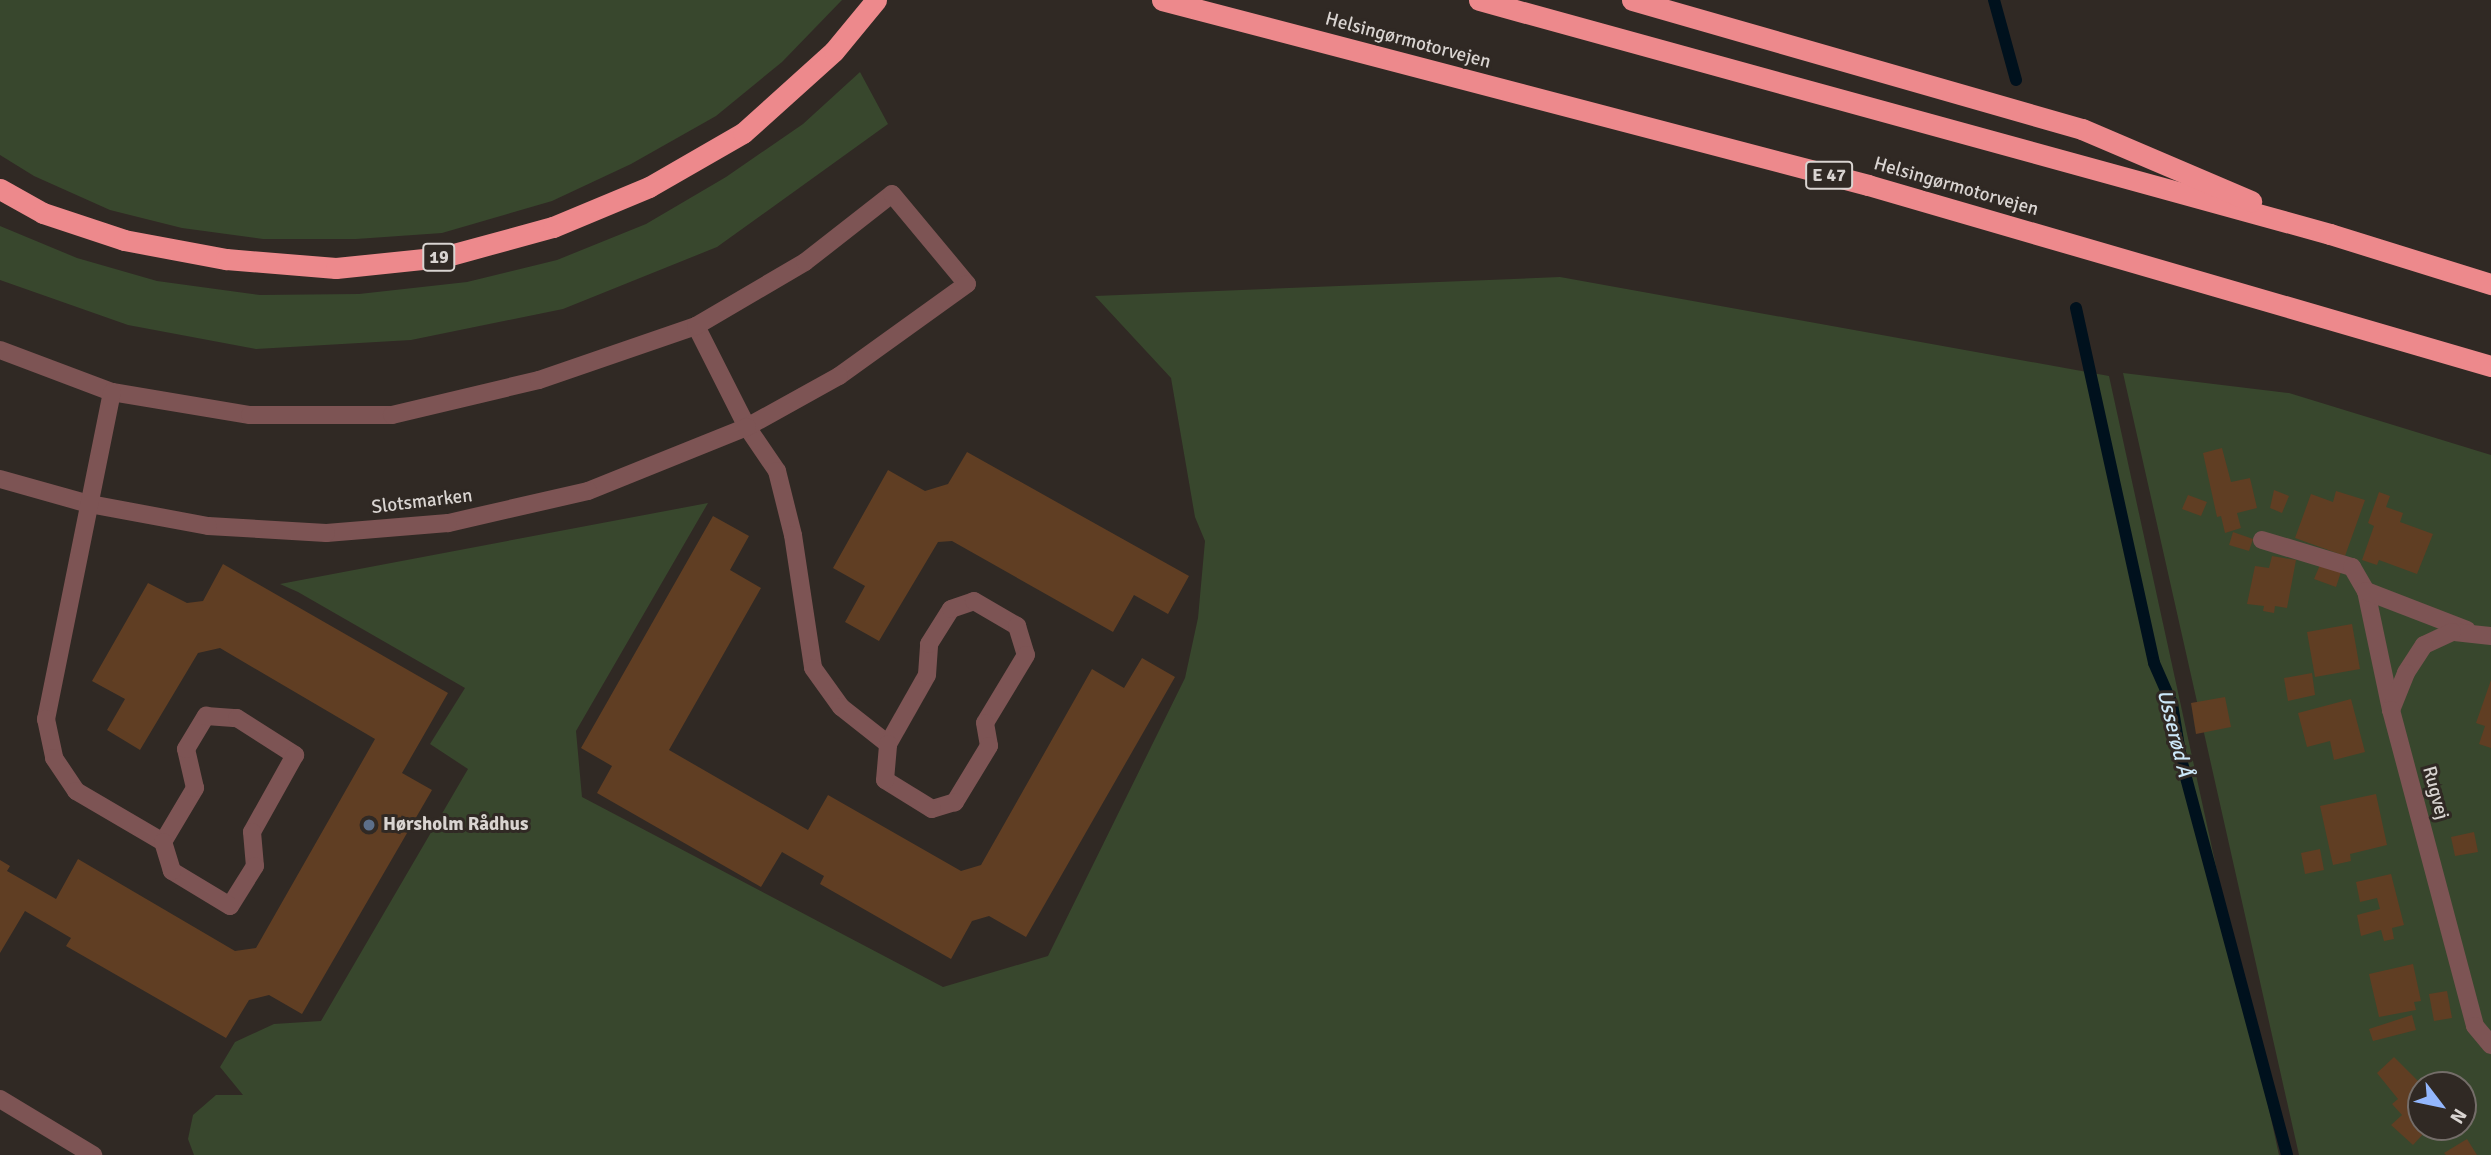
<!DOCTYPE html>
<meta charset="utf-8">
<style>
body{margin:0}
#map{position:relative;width:2491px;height:1155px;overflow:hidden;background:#302924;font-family:Signika,sans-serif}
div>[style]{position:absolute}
.green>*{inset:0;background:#38472d}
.stream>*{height:12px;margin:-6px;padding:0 6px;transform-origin:6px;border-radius:6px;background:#00111d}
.building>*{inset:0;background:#603e23}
.service>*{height:18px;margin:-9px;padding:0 9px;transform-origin:9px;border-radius:9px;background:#7d5454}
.minor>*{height:18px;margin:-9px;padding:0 9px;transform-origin:9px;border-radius:9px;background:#7d5454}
.motorway>*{height:21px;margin:-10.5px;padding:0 10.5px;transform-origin:10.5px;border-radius:10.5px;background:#ed898c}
.dots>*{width:19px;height:19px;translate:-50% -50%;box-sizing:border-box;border:4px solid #302924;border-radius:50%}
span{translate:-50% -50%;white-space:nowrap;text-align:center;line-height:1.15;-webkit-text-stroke:6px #302924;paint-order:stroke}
.shield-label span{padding:2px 5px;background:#302924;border:2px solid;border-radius:5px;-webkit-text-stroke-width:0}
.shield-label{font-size:18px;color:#d9d4d1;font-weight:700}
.street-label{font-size:19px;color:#d9d4d1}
.poi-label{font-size:19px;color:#d9d4d1;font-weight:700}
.left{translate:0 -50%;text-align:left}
.water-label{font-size:21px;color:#cde8f9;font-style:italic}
.north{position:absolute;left:2407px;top:1071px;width:70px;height:70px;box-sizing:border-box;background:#302924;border:2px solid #746d69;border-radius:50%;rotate:122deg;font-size:19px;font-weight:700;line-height:28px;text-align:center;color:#d9d4d1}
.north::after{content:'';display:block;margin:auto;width:24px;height:32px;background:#93b7fd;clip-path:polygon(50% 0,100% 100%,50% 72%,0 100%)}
</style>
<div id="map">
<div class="green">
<i style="clip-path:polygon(0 0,842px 0,782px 62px,716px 116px,631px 164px,552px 201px,442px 233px,356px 239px,263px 239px,182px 228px,110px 210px,34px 176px,0 155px)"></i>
<i style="clip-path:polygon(860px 72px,888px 124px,717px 247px,563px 309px,411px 340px,256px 349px,128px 325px,0 280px,0 226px,77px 258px,157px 281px,260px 295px,359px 294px,467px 282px,557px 260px,646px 224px,726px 177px,803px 124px)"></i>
<i style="clip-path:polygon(1560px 277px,2109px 376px,2279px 1155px,194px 1155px,188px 1139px,193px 1115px,216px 1095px,243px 1095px,220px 1067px,235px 1042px,274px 1024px,321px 1021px,468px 769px,430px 744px,465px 688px,298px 592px,280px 584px,708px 503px,576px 731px,582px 797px,943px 987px,1048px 956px,1185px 678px,1198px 618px,1205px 541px,1195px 517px,1171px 378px,1095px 296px)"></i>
<i style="clip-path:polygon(evenodd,2123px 373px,2289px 393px,2491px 455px,2491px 1155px,2299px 1155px,2123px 373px,2421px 1085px,2463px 1085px,2463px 1127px,2421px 1127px,2421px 1085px)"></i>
</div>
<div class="stream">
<i style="left:1994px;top:0;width:83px;rotate:74.6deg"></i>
<i style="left:2076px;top:308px;width:363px;rotate:77.6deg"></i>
<i style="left:2154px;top:663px;width:45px;rotate:66.3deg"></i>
<i style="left:2172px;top:704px;width:56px;rotate:80.7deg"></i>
<i style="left:2181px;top:759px;width:410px;rotate:75deg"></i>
</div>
<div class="building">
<i style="clip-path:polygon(2222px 448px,2231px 482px,2250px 478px,2257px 508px,2237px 513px,2241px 528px,2225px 533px,2221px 516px,2217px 517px,2203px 453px)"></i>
<i style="clip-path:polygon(967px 452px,1189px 576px,1168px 614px,1134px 595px,1113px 632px,952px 541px,938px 542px,879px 641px,845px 622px,865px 586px,833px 568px,888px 470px,925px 491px,948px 484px)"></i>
<i style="clip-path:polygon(2274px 490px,2289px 496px,2282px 513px,2270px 508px)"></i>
<i style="clip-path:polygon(2336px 491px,2365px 500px,2345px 556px,2295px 538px,2311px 494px,2333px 502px)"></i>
<i style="clip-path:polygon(2379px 492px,2390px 496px,2386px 507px,2403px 513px,2400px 522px,2433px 534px,2417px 574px,2379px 560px,2377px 565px,2362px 560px,2374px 526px,2368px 523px)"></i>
<i style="clip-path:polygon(2188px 495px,2207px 502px,2201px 516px,2182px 509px)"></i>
<i style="clip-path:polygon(713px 516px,749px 536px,730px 570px,761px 588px,669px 750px,808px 830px,828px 795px,961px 871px,981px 865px,1092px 669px,1124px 688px,1142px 658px,1175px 677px,1026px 937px,989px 916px,972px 921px,951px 959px,820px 884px,824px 876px,782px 852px,761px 887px,597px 793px,612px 766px,581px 748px)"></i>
<i style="clip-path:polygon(2233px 532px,2253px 539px,2249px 551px,2229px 545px)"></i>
<i style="clip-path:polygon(2272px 556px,2296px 560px,2287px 608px,2275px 606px,2274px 613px,2263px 611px,2264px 606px,2247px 604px,2255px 566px,2269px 568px)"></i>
<i style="clip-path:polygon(223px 564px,448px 693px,402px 773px,432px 790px,302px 1014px,269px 995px,249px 1000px,226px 1038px,66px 946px,71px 938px,25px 911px,0 953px,0 860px,10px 866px,7px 871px,56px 899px,78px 859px,235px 951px,256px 948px,375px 739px,220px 648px,198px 653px,140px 750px,107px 730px,125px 699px,92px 681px,148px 583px,187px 603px,203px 601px)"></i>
<i style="clip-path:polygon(2320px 565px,2341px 572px,2336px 587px,2314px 579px)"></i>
<i style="clip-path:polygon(2352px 624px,2360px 669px,2315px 677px,2307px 632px)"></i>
<i style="clip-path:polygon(2312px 673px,2315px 695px,2288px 701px,2284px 678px)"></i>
<i style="clip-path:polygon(2491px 680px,2491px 748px,2479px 744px,2485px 726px,2476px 723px)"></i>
<i style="clip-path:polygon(2225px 697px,2231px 727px,2196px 734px,2191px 703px)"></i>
<i style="clip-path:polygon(2351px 699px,2365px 752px,2334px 760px,2330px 741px,2307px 747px,2298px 713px)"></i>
<i style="clip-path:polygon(2376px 794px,2387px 845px,2350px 854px,2351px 861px,2333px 865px,2320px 806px)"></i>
<i style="clip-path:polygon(2474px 832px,2478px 852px,2455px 856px,2451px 837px)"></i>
<i style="clip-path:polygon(2320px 849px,2324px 870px,2305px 874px,2301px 853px)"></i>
<i style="clip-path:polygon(2391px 874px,2404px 925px,2392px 928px,2394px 939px,2384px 941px,2381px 930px,2361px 936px,2357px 915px,2380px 909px,2377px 898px,2360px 902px,2356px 882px)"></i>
<i style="clip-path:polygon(2413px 964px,2421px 1001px,2414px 1002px,2416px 1010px,2379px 1017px,2369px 974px)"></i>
<i style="clip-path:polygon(2447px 991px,2452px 1018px,2434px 1021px,2429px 994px)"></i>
<i style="clip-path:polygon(2412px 1015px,2416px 1030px,2373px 1041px,2369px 1029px)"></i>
<i style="clip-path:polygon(2394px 1057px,2421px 1084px,2421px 1102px,2417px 1105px,2421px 1113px,2414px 1120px,2425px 1132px,2413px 1145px,2391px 1125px,2402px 1115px,2392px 1104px,2398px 1099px,2377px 1073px)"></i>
<i style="clip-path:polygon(2467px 1139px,2477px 1155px,2446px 1155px,2444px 1153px)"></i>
</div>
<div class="service">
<i style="left:2262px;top:540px;width:94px;rotate:16.7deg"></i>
<i style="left:2352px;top:567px;width:28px;rotate:60deg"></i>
<i style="left:2366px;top:591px;width:122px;rotate:78.1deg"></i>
<i style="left:2366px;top:591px;width:108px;rotate:21.1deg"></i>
<i style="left:2491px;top:636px;width:39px;rotate:-174deg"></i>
<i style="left:2452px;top:632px;width:31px;rotate:155deg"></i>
<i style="left:2424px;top:645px;width:33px;rotate:123deg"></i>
<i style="left:2406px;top:673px;width:40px;rotate:112deg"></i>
<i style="left:2391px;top:710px;width:327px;rotate:75.1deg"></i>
<i style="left:2475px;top:1026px;width:25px;rotate:50deg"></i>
</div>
<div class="minor">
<i style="left:696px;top:326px;width:113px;rotate:63.2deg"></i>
<i style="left:747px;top:427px;width:53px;rotate:55.7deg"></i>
<i style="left:777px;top:471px;width:66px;rotate:76deg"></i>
<i style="left:793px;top:535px;width:134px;rotate:81.4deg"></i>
<i style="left:813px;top:668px;width:48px;rotate:54.3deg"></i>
<i style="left:841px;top:707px;width:60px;rotate:38.2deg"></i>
<i style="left:888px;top:744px;width:79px;rotate:-60.5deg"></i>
<i style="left:927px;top:675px;width:31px;rotate:-86deg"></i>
<i style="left:929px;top:644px;width:41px;rotate:-57.8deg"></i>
<i style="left:951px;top:609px;width:24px;rotate:-19deg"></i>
<i style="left:974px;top:601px;width:50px;rotate:30.2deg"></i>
<i style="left:1017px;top:626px;width:30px;rotate:73deg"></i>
<i style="left:1026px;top:655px;width:79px;rotate:121.1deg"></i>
<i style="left:985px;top:723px;width:23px;rotate:80deg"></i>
<i style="left:989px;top:746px;width:66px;rotate:121.3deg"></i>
<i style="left:955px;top:802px;width:24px;rotate:163deg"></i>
<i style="left:932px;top:809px;width:55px;rotate:-148.3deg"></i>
<i style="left:885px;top:780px;width:36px;rotate:-85deg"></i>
<i style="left:0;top:350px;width:120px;rotate:20.6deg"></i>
<i style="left:112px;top:392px;width:140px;rotate:9.5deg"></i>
<i style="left:250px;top:415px;width:142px"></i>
<i style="left:392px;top:415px;width:151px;rotate:-13.4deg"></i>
<i style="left:539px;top:380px;width:166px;rotate:-19deg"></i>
<i style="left:696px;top:326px;width:126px;rotate:-30.4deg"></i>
<i style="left:805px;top:262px;width:110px;rotate:-38deg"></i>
<i style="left:892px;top:194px;width:117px;rotate:50.2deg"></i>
<i style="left:967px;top:284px;width:158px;rotate:144.3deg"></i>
<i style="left:839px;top:376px;width:105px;rotate:151deg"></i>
<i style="left:747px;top:427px;width:171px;rotate:158.1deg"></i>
<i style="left:588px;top:491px;width:144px;rotate:167.1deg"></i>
<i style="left:448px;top:523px;width:122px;rotate:175.3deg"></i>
<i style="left:326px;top:533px;width:118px;rotate:-176.6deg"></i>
<i style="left:208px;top:526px;width:121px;rotate:-169.5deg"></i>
<i style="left:89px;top:504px;width:92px;rotate:-164.3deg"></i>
<i style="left:112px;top:392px;width:334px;rotate:101.4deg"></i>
<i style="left:46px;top:719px;width:40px;rotate:78deg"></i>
<i style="left:54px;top:758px;width:40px;rotate:56deg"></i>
<i style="left:76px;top:791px;width:101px;rotate:30.4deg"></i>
<i style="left:163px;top:842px;width:63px;rotate:-59.3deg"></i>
<i style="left:195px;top:788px;width:40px;rotate:-103deg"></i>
<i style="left:186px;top:749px;width:39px;rotate:-59deg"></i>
<i style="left:206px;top:716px;width:31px;rotate:4deg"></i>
<i style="left:237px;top:718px;width:69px;rotate:32.5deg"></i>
<i style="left:295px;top:755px;width:88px;rotate:119.2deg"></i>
<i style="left:252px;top:832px;width:34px;rotate:85deg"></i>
<i style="left:255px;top:866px;width:47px;rotate:122deg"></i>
<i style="left:230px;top:906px;width:68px;rotate:-148.9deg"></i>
<i style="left:172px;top:871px;width:30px;rotate:-107deg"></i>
<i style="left:0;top:1099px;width:109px;rotate:31.1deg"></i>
</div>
<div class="motorway">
<i style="left:1162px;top:0;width:730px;rotate:14.68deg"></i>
<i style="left:1868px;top:185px;width:649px;rotate:16.2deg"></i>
<i style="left:1479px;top:0;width:883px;rotate:15.37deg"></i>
<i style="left:2330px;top:234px;width:169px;rotate:17.3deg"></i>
<i style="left:1632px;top:0;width:468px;rotate:16deg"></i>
<i style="left:2082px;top:129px;width:184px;rotate:23.1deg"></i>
<i style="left:0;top:189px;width:49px;rotate:29.2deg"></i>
<i style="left:43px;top:213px;width:85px;rotate:18.4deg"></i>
<i style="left:124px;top:240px;width:104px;rotate:10.6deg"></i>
<i style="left:226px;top:259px;width:110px;rotate:4.7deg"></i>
<i style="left:336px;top:268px;width:108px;rotate:-5.9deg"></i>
<i style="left:443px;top:257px;width:114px;rotate:-15.3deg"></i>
<i style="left:553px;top:227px;width:104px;rotate:-22.6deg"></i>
<i style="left:649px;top:187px;width:108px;rotate:-29.9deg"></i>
<i style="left:743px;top:133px;width:122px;rotate:-42deg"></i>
<i style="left:834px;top:51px;width:66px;rotate:-50.5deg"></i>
</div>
<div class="dots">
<i style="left:369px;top:825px;background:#5c6f8a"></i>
</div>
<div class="shield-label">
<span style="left:1829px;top:175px">E 47</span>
<span style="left:439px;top:257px">19</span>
</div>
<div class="street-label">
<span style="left:1408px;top:41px;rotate:15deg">Helsingørmotorvejen</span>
<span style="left:1956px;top:187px;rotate:16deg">Helsingørmotorvejen</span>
<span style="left:422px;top:502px;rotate:-7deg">Slotsmarken</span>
<span style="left:2435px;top:793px;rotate:75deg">Rugvej</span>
</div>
<div class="poi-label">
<span class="left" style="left:383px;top:825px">Hørsholm Rådhus</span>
</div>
<div class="water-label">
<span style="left:2175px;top:733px;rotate:76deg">Usserød Å</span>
</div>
<div class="north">N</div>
</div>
